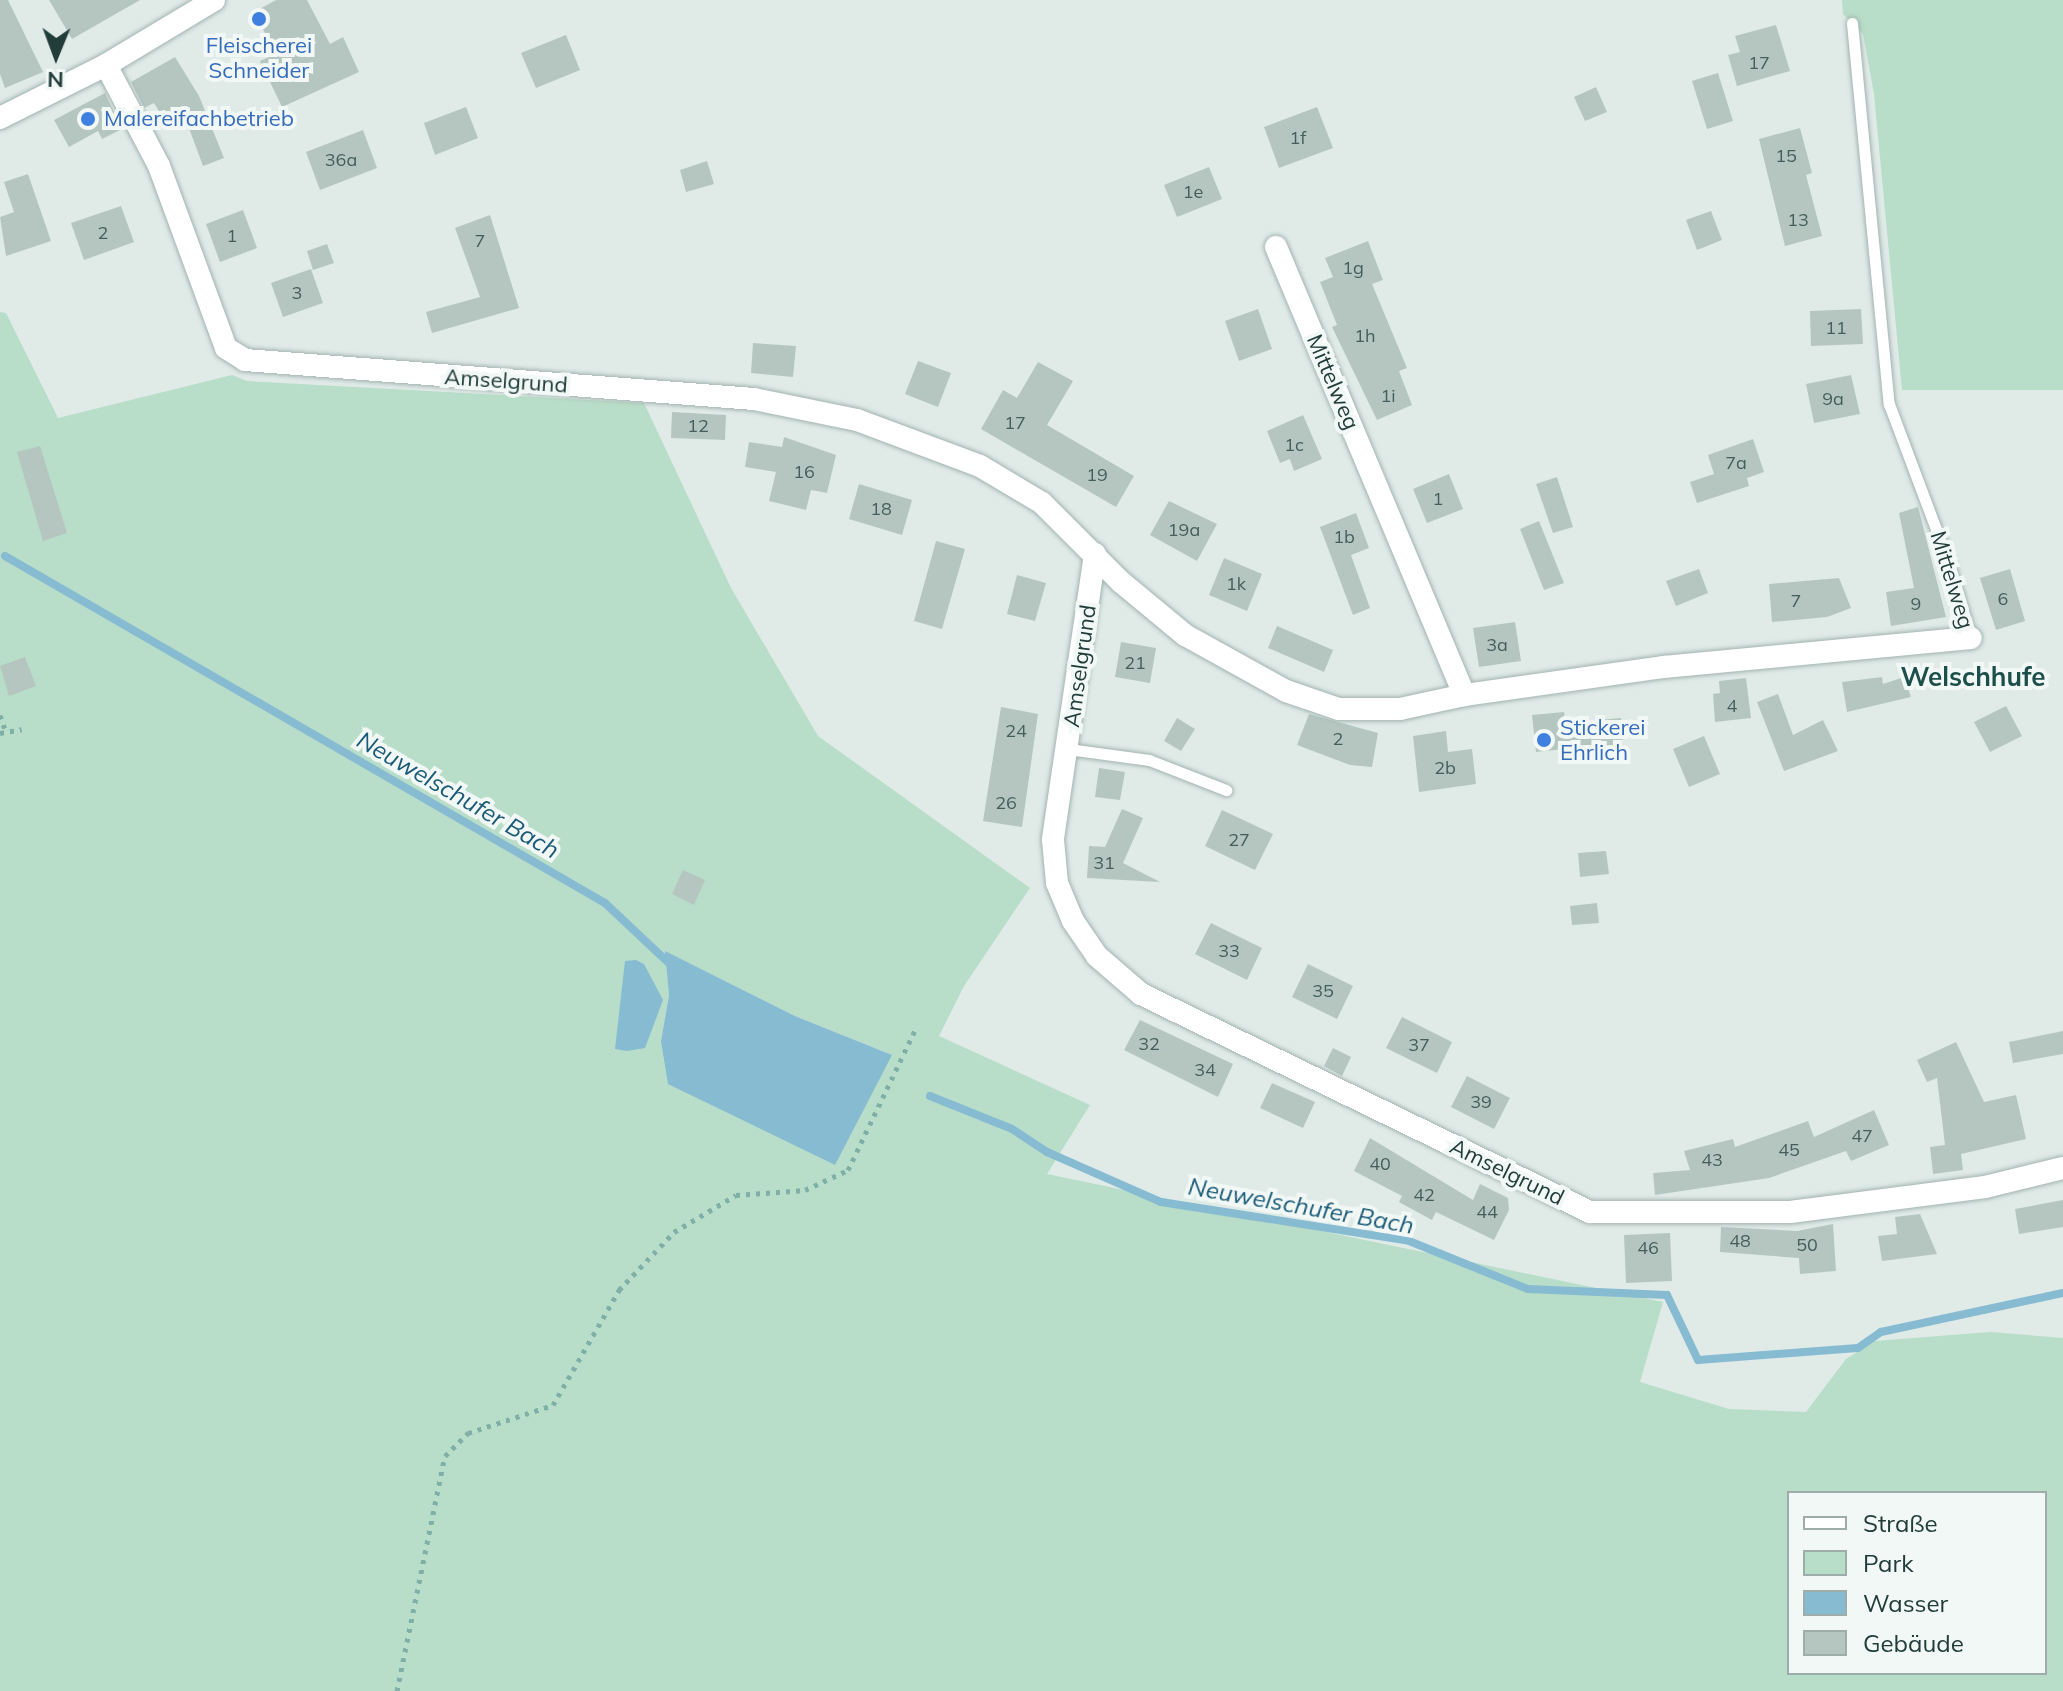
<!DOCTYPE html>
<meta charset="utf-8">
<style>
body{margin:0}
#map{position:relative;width:2063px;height:1691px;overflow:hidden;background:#e0ebe8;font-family:Mulish,sans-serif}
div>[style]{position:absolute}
.green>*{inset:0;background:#b8ddc8}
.water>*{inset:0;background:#87bbd2}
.stream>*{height:8px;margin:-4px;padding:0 4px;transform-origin:4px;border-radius:4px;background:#87bbd2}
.building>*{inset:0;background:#b5c6c1}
.path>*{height:5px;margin-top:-2.5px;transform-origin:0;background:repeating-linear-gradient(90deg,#80afa8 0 4px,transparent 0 10px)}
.roads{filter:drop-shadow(0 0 2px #a3b3b0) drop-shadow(0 0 2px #a3b3b0)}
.service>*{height:11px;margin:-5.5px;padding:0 5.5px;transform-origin:5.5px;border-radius:5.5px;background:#fff}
.minor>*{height:22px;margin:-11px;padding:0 11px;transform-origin:11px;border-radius:11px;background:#fff}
.dots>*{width:22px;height:22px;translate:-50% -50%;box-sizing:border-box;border:4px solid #f1f8f5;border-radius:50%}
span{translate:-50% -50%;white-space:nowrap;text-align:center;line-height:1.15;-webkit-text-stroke:8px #f1f8f5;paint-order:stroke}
.number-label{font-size:18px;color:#465e5b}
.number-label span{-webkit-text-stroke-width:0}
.shop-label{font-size:22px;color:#366cbe}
.left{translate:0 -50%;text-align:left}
.street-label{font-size:22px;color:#213c39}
.water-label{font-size:24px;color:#1a5a78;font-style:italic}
.quarter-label{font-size:26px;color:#1c4e4a;font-weight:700}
.legend{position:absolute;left:1787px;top:1491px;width:260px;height:184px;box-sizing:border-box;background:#f1f8f5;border:2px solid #9eadaa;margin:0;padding:10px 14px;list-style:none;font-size:24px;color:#213c39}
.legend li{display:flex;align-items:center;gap:16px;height:40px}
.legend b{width:40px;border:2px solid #9eadaa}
.north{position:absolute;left:16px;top:16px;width:80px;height:80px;-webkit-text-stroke:6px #f1f8f5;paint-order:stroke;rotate:181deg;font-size:22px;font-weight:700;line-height:32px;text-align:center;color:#213c39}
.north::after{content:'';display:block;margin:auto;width:28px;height:36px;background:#213c39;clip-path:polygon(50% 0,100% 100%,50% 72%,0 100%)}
</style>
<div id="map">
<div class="green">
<i style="clip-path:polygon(1842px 0,2063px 0,2063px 390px,1902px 390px,1874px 94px,1863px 34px,1843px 14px)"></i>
<i style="clip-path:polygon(evenodd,0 312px,6px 313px,58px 418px,232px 375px,247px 381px,644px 403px,731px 588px,818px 736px,1030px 888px,964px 986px,939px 1036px,1090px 1105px,1047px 1174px,1663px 1302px,1640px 1382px,1729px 1409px,1806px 1412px,1846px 1359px,1875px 1341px,1990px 1332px,2063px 1338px,2063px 1691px,0 1691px,0 312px,666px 952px,795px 1016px,892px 1055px,661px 1041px,669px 995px,666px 952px,0 312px,1789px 1493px,2045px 1493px,2045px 1673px,1789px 1673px,1789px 1493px)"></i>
</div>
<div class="water">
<i style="clip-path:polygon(665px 951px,795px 1016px,892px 1055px,835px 1165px,668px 1084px,661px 1041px,669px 995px)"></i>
<i style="clip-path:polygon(636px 960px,644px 964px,663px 1000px,645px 1048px,627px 1051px,615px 1049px,625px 961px)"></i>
</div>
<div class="stream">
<i style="left:5px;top:556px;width:693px;rotate:30.04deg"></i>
<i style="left:605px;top:903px;width:98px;rotate:43.3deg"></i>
<i style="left:930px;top:1096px;width:88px;rotate:21.9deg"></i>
<i style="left:1012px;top:1129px;width:42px;rotate:33.3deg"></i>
<i style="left:1047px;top:1152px;width:124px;rotate:23.7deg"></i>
<i style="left:1161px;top:1202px;width:251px;rotate:8.9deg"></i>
<i style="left:1409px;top:1241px;width:128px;rotate:22deg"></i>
<i style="left:1528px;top:1289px;width:139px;rotate:2.5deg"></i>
<i style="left:1667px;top:1295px;width:72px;rotate:64.5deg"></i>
<i style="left:1698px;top:1360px;width:160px;rotate:-4.3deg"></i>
<i style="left:1858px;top:1348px;width:28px;rotate:-35deg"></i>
<i style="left:1881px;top:1332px;width:186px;rotate:-12.1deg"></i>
</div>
<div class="building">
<i style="clip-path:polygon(0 0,8px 0,43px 72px,5px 88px,0 74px)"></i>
<i style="clip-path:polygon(49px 0,140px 0,72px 39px)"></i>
<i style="clip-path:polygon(276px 0,307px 0,330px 44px,343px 37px,359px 72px,282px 107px,260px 61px,276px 54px,254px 12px)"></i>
<i style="clip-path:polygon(1776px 25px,1790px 71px,1737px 86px,1728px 55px,1740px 52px,1735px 36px)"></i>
<i style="clip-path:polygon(566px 35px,580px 70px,536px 88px,521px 53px)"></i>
<i style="clip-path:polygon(175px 57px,199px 96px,224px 158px,203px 166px,186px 120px,170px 129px,154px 103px,144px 108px,131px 82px)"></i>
<i style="clip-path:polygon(1718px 73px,1733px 121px,1707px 129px,1692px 81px)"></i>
<i style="clip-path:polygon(1596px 87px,1607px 112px,1585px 121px,1574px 97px)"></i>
<i style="clip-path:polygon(105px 93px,122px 129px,102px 139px,98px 131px,69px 147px,54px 120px)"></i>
<i style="clip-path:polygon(466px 107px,478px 138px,435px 155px,424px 123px)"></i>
<i style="clip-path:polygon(1317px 107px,1333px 148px,1279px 168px,1264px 127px)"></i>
<i style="clip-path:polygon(1800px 128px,1812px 173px,1806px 175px,1822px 236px,1785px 246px,1759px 139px)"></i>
<i style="clip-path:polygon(363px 130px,377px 168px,320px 190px,306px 152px)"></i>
<i style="clip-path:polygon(707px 161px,714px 184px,686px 192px,680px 170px)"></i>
<i style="clip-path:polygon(1209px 167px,1222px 199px,1177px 217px,1164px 185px)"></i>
<i style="clip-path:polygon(28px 174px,51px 241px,6px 256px,0 217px,14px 212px,4px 182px)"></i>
<i style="clip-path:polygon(121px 206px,134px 242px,84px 260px,71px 223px)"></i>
<i style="clip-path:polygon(243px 210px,257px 248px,220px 262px,206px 224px)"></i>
<i style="clip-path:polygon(1711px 211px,1722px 240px,1697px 250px,1686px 220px)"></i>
<i style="clip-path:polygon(490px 215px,519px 308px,432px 333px,426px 312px,480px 297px,455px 228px)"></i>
<i style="clip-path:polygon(1368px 241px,1383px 280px,1372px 284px,1407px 368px,1399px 371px,1412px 405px,1377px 420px,1332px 327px,1337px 325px,1320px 282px,1333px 277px,1325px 258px)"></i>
<i style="clip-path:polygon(327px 244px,334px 263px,313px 270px,307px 251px)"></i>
<i style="clip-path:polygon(311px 269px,323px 303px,283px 317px,271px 283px)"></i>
<i style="clip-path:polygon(1258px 309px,1272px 349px,1239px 361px,1225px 321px)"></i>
<i style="clip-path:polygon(1861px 309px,1863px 344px,1811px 346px,1810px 311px)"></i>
<i style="clip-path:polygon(753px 343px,796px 346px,793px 377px,751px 373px)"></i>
<i style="clip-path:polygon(918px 361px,951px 373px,938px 407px,905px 394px)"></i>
<i style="clip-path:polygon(1038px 362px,1073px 381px,1047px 425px,1134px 476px,1116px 507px,981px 429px,1003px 390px,1017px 398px)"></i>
<i style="clip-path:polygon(1851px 375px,1860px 414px,1814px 423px,1806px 384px)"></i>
<i style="clip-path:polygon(672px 412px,726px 415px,725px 440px,671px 438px)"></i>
<i style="clip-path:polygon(1303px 415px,1322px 459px,1294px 471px,1290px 459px,1280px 463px,1267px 431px)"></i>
<i style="clip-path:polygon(784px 437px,836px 455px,827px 493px,811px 490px,806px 510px,769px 501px,776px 472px,745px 467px,749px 442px,782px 447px)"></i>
<i style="clip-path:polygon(1753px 439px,1764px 472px,1747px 478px,1749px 486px,1697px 503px,1690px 482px,1714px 474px,1708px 455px)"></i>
<i style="clip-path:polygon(40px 446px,67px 533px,43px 541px,17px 452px)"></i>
<i style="clip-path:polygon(1449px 474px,1463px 509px,1427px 523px,1413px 489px)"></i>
<i style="clip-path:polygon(1557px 477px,1573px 527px,1553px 533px,1536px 484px)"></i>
<i style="clip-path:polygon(859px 484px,912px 500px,902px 535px,849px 519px)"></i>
<i style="clip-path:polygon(1169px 501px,1217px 524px,1197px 561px,1150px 535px)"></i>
<i style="clip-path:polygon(1918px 507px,1946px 617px,1891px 626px,1886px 592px,1914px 588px,1899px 513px)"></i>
<i style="clip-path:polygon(1356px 513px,1369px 548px,1351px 555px,1370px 608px,1353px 615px,1320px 527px)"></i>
<i style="clip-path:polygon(1539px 521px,1564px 583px,1544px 590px,1520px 529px)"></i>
<i style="clip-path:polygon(936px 541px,965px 549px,942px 629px,914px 621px)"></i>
<i style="clip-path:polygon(1224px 558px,1262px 574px,1247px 611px,1209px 595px)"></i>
<i style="clip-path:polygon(1699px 569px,1708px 593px,1676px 606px,1666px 581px)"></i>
<i style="clip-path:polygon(2010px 569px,2025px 621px,1996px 630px,1980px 578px)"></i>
<i style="clip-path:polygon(1017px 575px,1046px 583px,1035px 621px,1007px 614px)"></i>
<i style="clip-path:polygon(1839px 578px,1851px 608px,1827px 617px,1772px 622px,1769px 584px)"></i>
<i style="clip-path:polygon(1515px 622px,1521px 661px,1479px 667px,1473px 628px)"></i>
<i style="clip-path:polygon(1277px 626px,1333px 650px,1324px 672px,1268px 648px)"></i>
<i style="clip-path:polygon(1121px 642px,1156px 648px,1150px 683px,1115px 677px)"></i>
<i style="clip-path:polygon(25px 657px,36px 686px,9px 696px,0 666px)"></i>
<i style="clip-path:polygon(1882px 677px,1883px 684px,1904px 677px,1911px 697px,1847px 712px,1842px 682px)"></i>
<i style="clip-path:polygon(1746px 678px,1751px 718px,1715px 722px,1713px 694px,1720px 693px,1719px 681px)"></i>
<i style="clip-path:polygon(1778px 694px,1793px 735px,1823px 720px,1838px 751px,1784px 771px,1757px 702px)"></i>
<i style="clip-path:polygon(2006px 706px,2022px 736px,1990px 752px,1974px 722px)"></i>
<i style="clip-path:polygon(1001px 707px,1038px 714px,1022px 827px,983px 821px)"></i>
<i style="clip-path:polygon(1564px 712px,1565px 723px,1621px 718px,1624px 755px,1594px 758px,1593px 746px,1536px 752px,1532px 715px)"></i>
<i style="clip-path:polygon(1309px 714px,1378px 733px,1372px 767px,1350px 765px,1297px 745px)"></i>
<i style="clip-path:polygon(1177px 718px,1195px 729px,1181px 751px,1164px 741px)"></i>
<i style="clip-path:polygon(1446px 731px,1448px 752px,1472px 749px,1476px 784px,1419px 792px,1413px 736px)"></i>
<i style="clip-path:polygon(1704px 736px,1720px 774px,1689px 787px,1673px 749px)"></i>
<i style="clip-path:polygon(1099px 768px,1125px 772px,1120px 800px,1095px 797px)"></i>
<i style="clip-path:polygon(1122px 809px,1143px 818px,1123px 863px,1160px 882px,1087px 878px,1089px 846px,1105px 847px)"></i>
<i style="clip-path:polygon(1222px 810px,1273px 834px,1255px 870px,1205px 846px)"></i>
<i style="clip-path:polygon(1606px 851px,1609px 874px,1580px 877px,1578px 853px)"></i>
<i style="clip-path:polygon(683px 870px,705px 880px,694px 905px,672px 894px)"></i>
<i style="clip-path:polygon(1597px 903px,1599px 923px,1572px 925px,1570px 906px)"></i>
<i style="clip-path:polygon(1211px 923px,1262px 948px,1247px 980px,1195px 954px)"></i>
<i style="clip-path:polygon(1308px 964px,1353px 986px,1337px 1019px,1292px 997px)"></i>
<i style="clip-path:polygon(1402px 1017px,1452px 1042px,1437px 1073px,1386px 1048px)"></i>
<i style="clip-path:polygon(1140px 1020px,1233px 1064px,1218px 1097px,1124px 1050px)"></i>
<i style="clip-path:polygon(2063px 1031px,2063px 1054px,2013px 1063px,2009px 1042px)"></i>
<i style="clip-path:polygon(1956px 1042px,1984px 1102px,2016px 1095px,2026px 1139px,1961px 1154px,1963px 1170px,1933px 1174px,1930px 1147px,1945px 1145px,1937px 1078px,1927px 1082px,1917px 1060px)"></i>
<i style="clip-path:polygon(1333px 1048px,1351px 1057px,1342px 1076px,1324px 1066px)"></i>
<i style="clip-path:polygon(1467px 1076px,1510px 1098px,1494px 1129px,1451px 1107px)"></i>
<i style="clip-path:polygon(1272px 1083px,1315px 1102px,1303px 1128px,1260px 1108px)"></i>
<i style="clip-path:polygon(1874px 1110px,1889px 1145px,1851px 1161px,1846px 1151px,1769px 1178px,1655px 1195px,1653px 1173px,1690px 1170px,1684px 1151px,1733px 1139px,1735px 1147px,1808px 1121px,1814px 1137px)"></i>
<i style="clip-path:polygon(1370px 1138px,1473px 1200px,1480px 1184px,1508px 1198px,1509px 1210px,1494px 1240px,1436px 1212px,1432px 1220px,1399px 1202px,1402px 1196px,1354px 1171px)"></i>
<i style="clip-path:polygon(2063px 1200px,2063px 1227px,2019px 1234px,2015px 1209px)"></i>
<i style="clip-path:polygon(1920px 1214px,1937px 1254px,1882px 1261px,1878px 1236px,1897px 1234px,1895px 1217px)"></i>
<i style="clip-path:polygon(1833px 1224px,1836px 1271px,1800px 1274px,1799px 1258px,1720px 1252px,1721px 1227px,1797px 1231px)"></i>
<i style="clip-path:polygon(1670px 1233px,1672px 1281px,1626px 1283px,1624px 1235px)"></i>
</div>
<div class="path">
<i style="left:0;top:715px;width:18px;rotate:71deg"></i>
<i style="left:0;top:733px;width:22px;rotate:-10deg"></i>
<i style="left:397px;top:1691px;width:240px;rotate:-78.5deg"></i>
<i style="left:445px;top:1456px;width:33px;rotate:-45deg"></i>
<i style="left:468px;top:1433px;width:89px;rotate:-18.2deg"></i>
<i style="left:553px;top:1405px;width:133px;rotate:-60.1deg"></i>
<i style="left:619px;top:1290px;width:80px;rotate:-46.5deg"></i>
<i style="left:674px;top:1232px;width:72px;rotate:-30.8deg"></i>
<i style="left:736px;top:1195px;width:69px;rotate:-4.1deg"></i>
<i style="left:805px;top:1190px;width:47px;rotate:-24.9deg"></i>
<i style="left:848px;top:1170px;width:155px;rotate:-64.4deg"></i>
</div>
<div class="roads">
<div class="service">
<i style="left:1852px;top:23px;width:383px;rotate:84.5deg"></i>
<i style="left:1889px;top:404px;width:171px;rotate:69.4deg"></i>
<i style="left:1949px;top:564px;width:77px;rotate:73.4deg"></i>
<i style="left:1068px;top:749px;width:82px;rotate:7.7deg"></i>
<i style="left:1149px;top:760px;width:83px;rotate:21.3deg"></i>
</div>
<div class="minor">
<i style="left:106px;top:65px;width:114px;rotate:62.3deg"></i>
<i style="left:159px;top:166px;width:194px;rotate:69.8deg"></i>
<i style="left:226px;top:348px;width:22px;rotate:32deg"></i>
<i style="left:245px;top:360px;width:510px;rotate:4.38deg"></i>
<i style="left:754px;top:399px;width:105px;rotate:11.5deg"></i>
<i style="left:857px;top:420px;width:131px;rotate:20.5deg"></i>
<i style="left:980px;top:466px;width:72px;rotate:30.8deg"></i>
<i style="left:1042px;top:503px;width:112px;rotate:45deg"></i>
<i style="left:1121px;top:582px;width:83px;rotate:39.6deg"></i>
<i style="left:1185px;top:635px;width:115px;rotate:29deg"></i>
<i style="left:1286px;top:691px;width:56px;rotate:18.8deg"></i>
<i style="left:1339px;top:709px;width:61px"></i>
<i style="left:1400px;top:709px;width:66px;rotate:-12.3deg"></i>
<i style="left:1464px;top:695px;width:202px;rotate:-8deg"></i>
<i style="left:1664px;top:667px;width:308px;rotate:-5.4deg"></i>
<i style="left:0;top:118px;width:119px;rotate:-26.6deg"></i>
<i style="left:106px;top:65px;width:126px;rotate:-31deg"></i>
<i style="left:1276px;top:247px;width:486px;rotate:67.2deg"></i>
<i style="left:1095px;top:554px;width:289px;rotate:98.4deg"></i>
<i style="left:1053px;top:840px;width:43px;rotate:84.7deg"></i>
<i style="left:1057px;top:883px;width:41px;rotate:67.2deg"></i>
<i style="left:1073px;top:921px;width:42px;rotate:55.6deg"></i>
<i style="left:1097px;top:956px;width:58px;rotate:40.8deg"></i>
<i style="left:1141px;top:994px;width:499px;rotate:25.9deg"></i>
<i style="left:1590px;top:1212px;width:200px"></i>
<i style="left:1790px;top:1212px;width:197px;rotate:-7.3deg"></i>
<i style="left:1985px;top:1187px;width:80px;rotate:-13.7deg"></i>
</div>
</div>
<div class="dots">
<i style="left:259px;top:19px;background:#3f7fe0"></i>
<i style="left:88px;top:119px;background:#3f7fe0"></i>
<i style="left:1544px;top:740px;background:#3f7fe0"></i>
</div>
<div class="number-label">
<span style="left:1759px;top:63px">17</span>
<span style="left:1298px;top:138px">1f</span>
<span style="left:1786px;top:156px">15</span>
<span style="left:341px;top:160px">36a</span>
<span style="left:1193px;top:192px">1e</span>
<span style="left:1798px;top:220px">13</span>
<span style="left:103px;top:233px">2</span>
<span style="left:232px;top:236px">1</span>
<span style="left:480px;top:241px">7</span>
<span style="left:1353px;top:268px">1g</span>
<span style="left:297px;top:293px">3</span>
<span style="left:1836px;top:328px">11</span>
<span style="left:1365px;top:336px">1h</span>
<span style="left:1388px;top:396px">1i</span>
<span style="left:1833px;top:399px">9a</span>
<span style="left:1015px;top:423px">17</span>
<span style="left:698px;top:426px">12</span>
<span style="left:1294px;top:445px">1c</span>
<span style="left:1736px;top:463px">7a</span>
<span style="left:804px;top:472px">16</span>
<span style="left:1097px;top:475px">19</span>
<span style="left:1438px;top:499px">1</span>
<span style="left:881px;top:509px">18</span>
<span style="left:1184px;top:530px">19a</span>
<span style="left:1344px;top:537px">1b</span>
<span style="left:1236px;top:584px">1k</span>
<span style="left:2003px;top:599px">6</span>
<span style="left:1796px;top:601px">7</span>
<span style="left:1916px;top:604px">9</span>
<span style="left:1497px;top:645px">3a</span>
<span style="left:1135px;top:663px">21</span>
<span style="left:1732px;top:706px">4</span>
<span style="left:1016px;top:731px">24</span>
<span style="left:1338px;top:739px">2</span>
<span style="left:1445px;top:768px">2b</span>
<span style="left:1006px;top:803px">26</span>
<span style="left:1239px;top:840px">27</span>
<span style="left:1104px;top:863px">31</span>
<span style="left:1229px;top:951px">33</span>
<span style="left:1323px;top:991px">35</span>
<span style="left:1149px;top:1044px">32</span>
<span style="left:1419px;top:1045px">37</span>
<span style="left:1205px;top:1070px">34</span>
<span style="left:1481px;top:1102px">39</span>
<span style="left:1862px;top:1136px">47</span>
<span style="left:1789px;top:1150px">45</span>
<span style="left:1712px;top:1160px">43</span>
<span style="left:1380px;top:1164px">40</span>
<span style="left:1424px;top:1195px">42</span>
<span style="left:1487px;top:1212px">44</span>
<span style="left:1740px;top:1241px">48</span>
<span style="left:1807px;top:1245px">50</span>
<span style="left:1648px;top:1248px">46</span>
</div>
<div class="shop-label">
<span style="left:259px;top:58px">Fleischerei<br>Schneider</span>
<span class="left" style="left:104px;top:119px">Malereifachbetrieb</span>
<span class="left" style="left:1560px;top:740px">Stickerei<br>Ehrlich</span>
</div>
<div class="street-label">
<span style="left:506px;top:381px;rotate:4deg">Amselgrund</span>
<span style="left:1333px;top:382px;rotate:67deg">Mittelweg</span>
<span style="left:1952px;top:580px;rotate:73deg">Mittelweg</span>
<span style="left:1080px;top:666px;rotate:-82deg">Amselgrund</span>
<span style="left:1507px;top:1172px;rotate:26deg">Amselgrund</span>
</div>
<div class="water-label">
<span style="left:458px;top:795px;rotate:30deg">Neuwelschufer Bach</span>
<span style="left:1301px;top:1206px;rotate:10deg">Neuwelschufer Bach</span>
</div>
<div class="quarter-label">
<span style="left:1973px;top:677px">Welschhufe</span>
</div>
<ul class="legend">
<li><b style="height:10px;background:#fff"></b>Straße</li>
<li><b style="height:22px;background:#b8ddc8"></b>Park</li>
<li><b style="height:22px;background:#87bbd2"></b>Wasser</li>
<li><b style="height:22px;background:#b5c6c1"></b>Gebäude</li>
</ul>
<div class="north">N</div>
</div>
